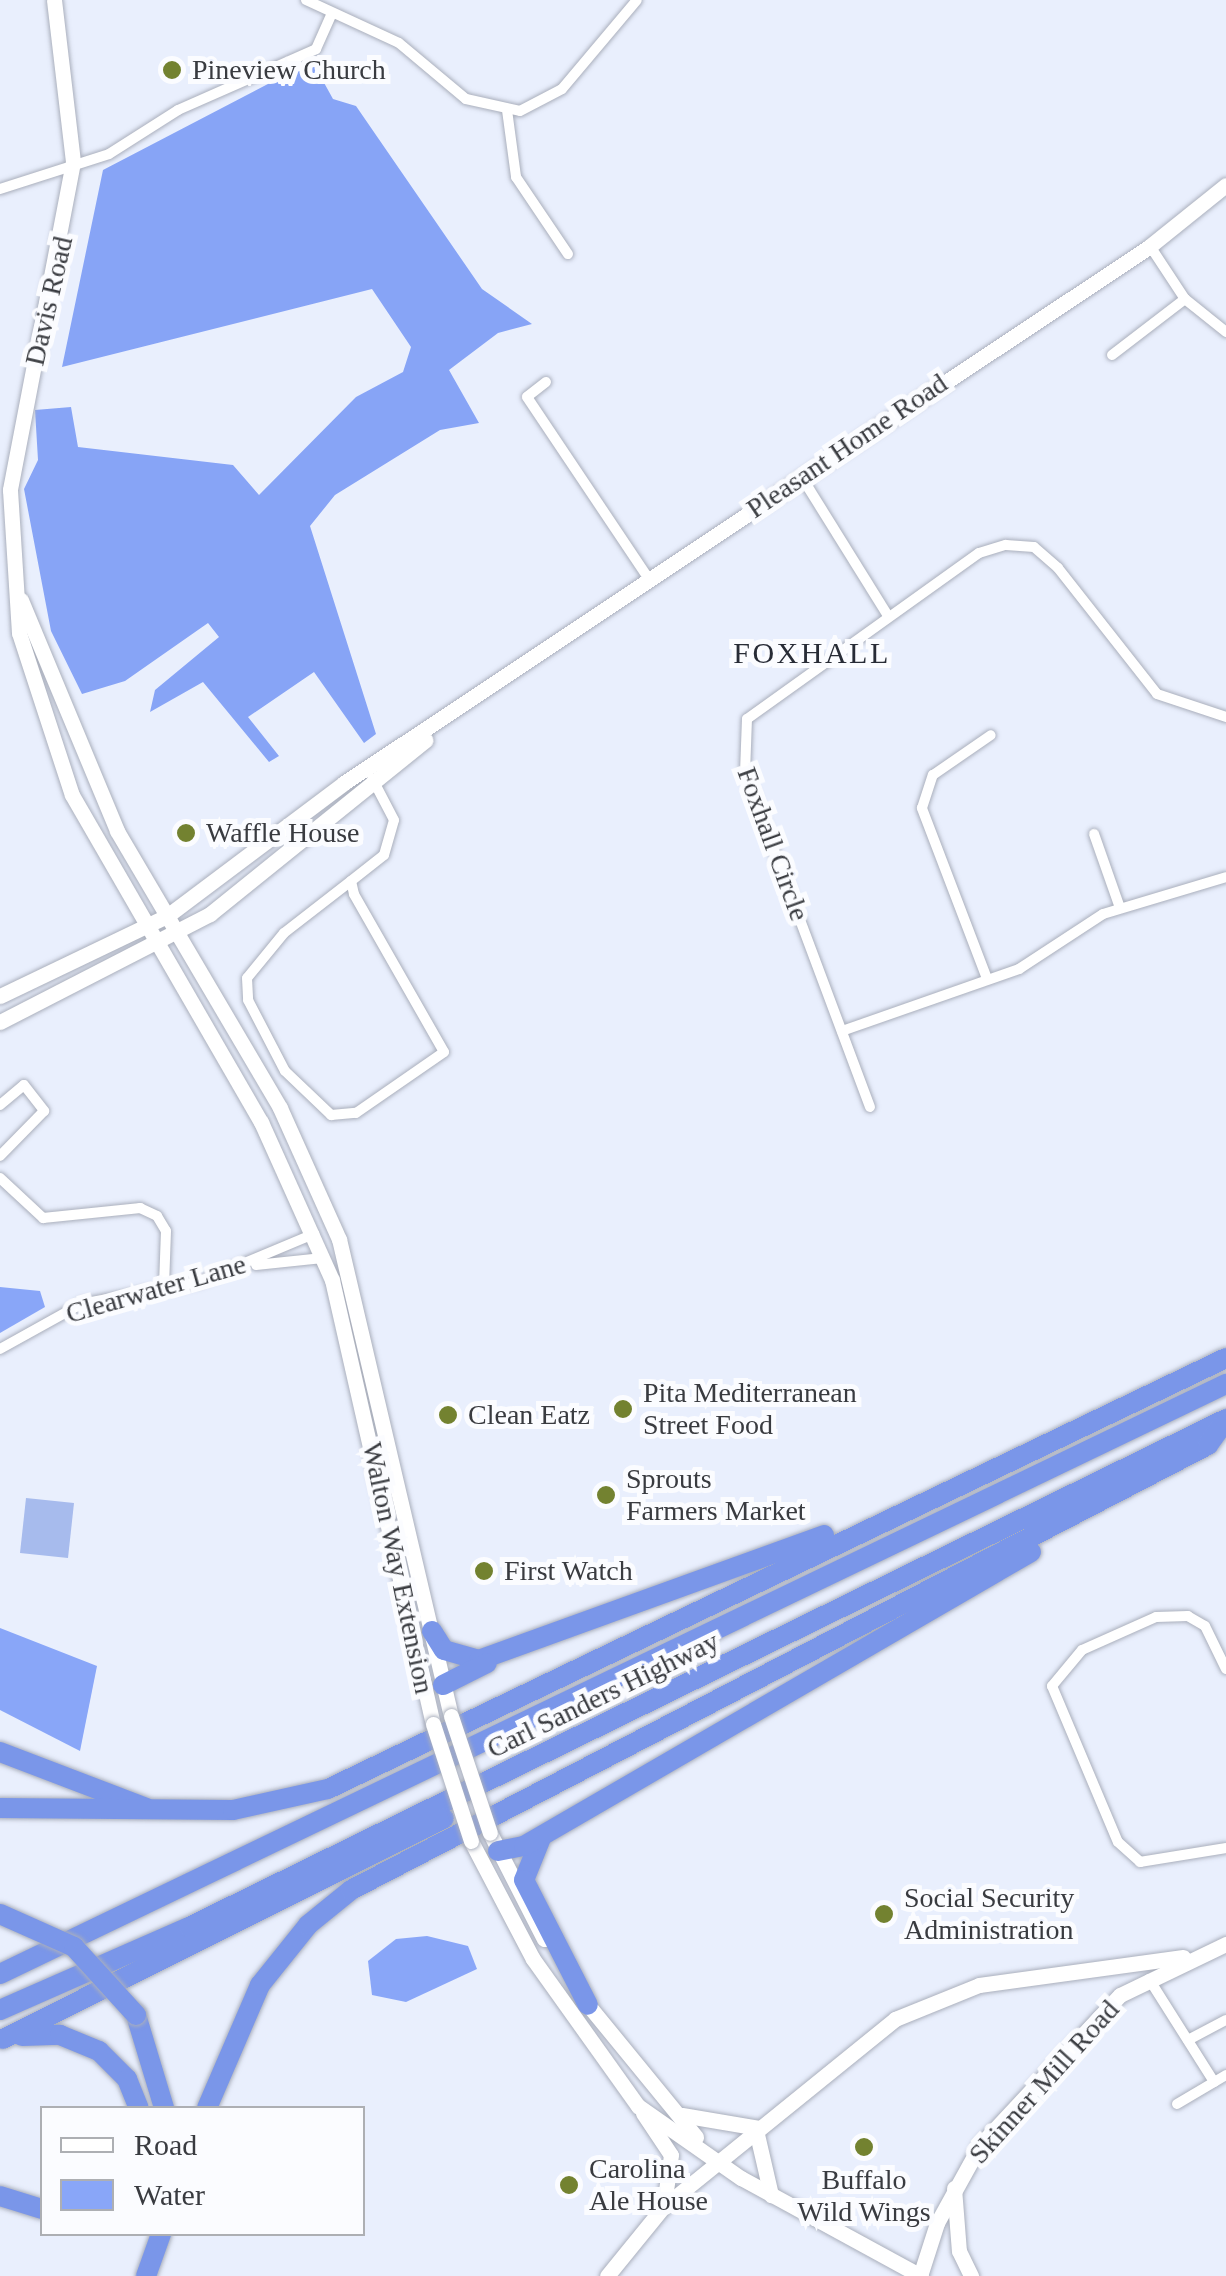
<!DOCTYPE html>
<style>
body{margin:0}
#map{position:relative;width:1226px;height:2276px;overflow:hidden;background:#e9effd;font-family:"Times New Roman",serif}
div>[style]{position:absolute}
.green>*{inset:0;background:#a7bbed}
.forest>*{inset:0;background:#87a4f6}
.water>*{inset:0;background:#89a6f8}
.roads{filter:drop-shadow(0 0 2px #aaafbc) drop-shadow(0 0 2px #aaafbc)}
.street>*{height:10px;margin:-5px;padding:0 5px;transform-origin:5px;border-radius:5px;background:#fff}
.secondary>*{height:15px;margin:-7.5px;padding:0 7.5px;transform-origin:7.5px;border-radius:7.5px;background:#fff}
.highway>*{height:20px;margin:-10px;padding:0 10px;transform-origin:10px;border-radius:10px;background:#7a96e9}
.bridges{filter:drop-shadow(0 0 2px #aaafbc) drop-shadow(0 0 2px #aaafbc)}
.secondary-bridge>*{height:15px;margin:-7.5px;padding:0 7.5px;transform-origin:7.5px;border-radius:7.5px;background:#fff}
.highway-bridge>*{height:20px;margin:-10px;padding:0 10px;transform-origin:10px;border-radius:10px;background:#7a96e9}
.dots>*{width:28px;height:28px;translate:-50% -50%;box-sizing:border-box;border:5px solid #fbfcff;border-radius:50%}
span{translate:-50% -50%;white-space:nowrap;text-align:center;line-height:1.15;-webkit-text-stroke:10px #fbfcff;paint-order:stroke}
.poi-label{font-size:28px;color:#393b40}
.left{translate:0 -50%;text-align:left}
.street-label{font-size:28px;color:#393b40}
.neighbourhood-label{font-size:30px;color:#282c36;letter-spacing:2.5px}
.legend{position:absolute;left:40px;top:2106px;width:325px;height:130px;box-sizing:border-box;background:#fbfcff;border:2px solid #adafb3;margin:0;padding:12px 18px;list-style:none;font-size:30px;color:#393b40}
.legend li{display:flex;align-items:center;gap:20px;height:50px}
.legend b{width:50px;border:2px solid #adafb3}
</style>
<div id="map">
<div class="green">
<i style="clip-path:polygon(26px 1498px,74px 1503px,68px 1558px,20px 1553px)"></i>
</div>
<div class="forest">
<i style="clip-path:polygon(312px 61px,333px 99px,356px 106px,482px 289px,532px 324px,498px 333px,449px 370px,479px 423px,440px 430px,335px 495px,310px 526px,376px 734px,364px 743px,314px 672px,248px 717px,279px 756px,269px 762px,203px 682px,150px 712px,155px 690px,219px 637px,208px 623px,125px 681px,82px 694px,51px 631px,24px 489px,38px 460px,35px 410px,71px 407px,78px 447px,233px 465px,259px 495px,356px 397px,403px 372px,411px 347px,372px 289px,62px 367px,103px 170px)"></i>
</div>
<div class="water">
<i style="clip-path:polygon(0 1287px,40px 1291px,45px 1307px,0 1333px)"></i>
<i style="clip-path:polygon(0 1628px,97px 1666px,80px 1751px,0 1710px)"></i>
<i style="clip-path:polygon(427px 1936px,468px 1946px,477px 1969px,406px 2002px,372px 1995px,368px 1961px,396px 1939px)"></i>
</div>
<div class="roads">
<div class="street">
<i style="left:306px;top:0;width:102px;rotate:24.8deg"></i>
<i style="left:399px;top:43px;width:87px;rotate:39.9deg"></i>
<i style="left:466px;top:99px;width:55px;rotate:12.5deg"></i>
<i style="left:520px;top:111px;width:47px;rotate:-27.6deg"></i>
<i style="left:562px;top:89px;width:116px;rotate:-49.9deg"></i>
<i style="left:507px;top:110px;width:68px;rotate:82.3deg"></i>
<i style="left:516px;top:177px;width:93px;rotate:56deg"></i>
<i style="left:0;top:189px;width:114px;rotate:-17.8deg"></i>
<i style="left:109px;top:154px;width:82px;rotate:-32.5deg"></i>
<i style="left:178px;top:110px;width:151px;rotate:-23.8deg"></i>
<i style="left:316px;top:49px;width:36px;rotate:-66deg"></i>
<i style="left:1150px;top:246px;width:64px;rotate:56.6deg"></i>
<i style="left:1185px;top:299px;width:53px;rotate:38.8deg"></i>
<i style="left:1112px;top:355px;width:92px;rotate:-37.5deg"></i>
<i style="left:546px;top:382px;width:24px;rotate:142deg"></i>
<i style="left:527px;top:397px;width:218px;rotate:56.2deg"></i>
<i style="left:801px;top:476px;width:165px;rotate:58.1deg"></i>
<i style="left:1094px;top:834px;width:78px;rotate:70.6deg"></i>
<i style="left:351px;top:881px;width:85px;rotate:142.2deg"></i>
<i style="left:284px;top:933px;width:58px;rotate:129.4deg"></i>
<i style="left:247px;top:978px;width:22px;rotate:87deg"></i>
<i style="left:248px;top:1000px;width:80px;rotate:62.5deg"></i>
<i style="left:285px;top:1071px;width:64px;rotate:43.7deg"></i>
<i style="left:331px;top:1115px;width:25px;rotate:-5deg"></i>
<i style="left:356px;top:1113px;width:107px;rotate:-34.7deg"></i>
<i style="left:444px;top:1052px;width:182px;rotate:-119.7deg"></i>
<i style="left:354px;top:894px;width:13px;rotate:-103deg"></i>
<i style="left:351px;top:881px;width:42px;rotate:-38.2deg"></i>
<i style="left:384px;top:855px;width:36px;rotate:-74deg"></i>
<i style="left:394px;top:820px;width:47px;rotate:-117.6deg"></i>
<i style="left:986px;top:976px;width:180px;rotate:-110.9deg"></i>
<i style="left:922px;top:808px;width:35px;rotate:-72deg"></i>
<i style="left:933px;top:775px;width:70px;rotate:-34.6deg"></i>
<i style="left:842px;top:1031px;width:188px;rotate:-19.3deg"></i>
<i style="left:1019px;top:969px;width:100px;rotate:-33.2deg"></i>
<i style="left:1103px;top:914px;width:128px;rotate:-16.7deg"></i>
<i style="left:0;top:1105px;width:31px;rotate:-40deg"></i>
<i style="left:24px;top:1085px;width:33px;rotate:52deg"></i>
<i style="left:44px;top:1111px;width:63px;rotate:134.4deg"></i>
<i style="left:870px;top:1107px;width:357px;rotate:-110.5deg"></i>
<i style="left:745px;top:773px;width:54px;rotate:-87.9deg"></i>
<i style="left:747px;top:719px;width:285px;rotate:-35.6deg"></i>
<i style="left:979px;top:553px;width:28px;rotate:-17deg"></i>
<i style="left:1006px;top:545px;width:28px;rotate:4deg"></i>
<i style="left:1034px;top:547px;width:32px;rotate:41deg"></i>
<i style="left:1058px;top:568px;width:160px;rotate:51.8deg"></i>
<i style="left:1157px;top:694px;width:73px;rotate:18.4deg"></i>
<i style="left:0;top:1178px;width:59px;rotate:42.9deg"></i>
<i style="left:43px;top:1218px;width:98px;rotate:-5.9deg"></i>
<i style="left:140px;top:1208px;width:19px;rotate:25deg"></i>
<i style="left:157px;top:1216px;width:17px;rotate:59deg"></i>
<i style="left:166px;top:1231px;width:55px;rotate:92.1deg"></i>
<i style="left:256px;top:1265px;width:67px;rotate:-6deg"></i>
<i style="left:0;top:1349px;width:93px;rotate:-29.1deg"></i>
<i style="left:81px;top:1304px;width:120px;rotate:-10.6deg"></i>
<i style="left:199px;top:1282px;width:125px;rotate:-22.7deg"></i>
<i style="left:1226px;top:1669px;width:48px;rotate:-116deg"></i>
<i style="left:1205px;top:1626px;width:20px;rotate:-150deg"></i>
<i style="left:1188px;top:1616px;width:32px;rotate:178deg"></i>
<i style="left:1156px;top:1617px;width:81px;rotate:156deg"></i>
<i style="left:1082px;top:1650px;width:47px;rotate:129.8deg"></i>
<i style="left:1052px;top:1686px;width:169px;rotate:67.1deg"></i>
<i style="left:1118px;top:1842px;width:30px;rotate:42deg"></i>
<i style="left:1140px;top:1862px;width:87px;rotate:-9.2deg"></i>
<i style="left:1149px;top:1979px;width:122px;rotate:57.7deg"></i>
<i style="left:1188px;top:2040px;width:43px;rotate:-27.8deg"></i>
<i style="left:1177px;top:2104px;width:57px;rotate:-30.6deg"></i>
</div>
<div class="secondary">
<i style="left:54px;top:0;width:163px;rotate:83.3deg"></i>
<i style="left:73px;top:162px;width:334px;rotate:100.9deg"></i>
<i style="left:10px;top:490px;width:143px;rotate:86.4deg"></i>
<i style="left:19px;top:633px;width:170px;rotate:71.9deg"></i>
<i style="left:72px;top:795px;width:378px;rotate:60deg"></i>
<i style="left:261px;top:1122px;width:173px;rotate:65.8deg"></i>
<i style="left:332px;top:1280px;width:455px;rotate:77.2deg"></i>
<i style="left:21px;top:600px;width:250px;rotate:67.4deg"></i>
<i style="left:117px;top:831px;width:321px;rotate:59.5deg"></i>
<i style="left:280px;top:1108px;width:144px;rotate:65.8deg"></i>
<i style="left:339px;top:1239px;width:490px;rotate:76.8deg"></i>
<i style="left:0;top:996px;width:185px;rotate:-25.6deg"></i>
<i style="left:167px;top:916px;width:221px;rotate:-36.9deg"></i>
<i style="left:344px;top:783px;width:969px;rotate:-33.67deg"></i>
<i style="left:1150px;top:246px;width:97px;rotate:-38.8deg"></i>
<i style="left:0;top:1022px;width:236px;rotate:-27.2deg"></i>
<i style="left:210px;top:914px;width:277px;rotate:-38.9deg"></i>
<i style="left:490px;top:1833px;width:119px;rotate:63deg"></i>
<i style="left:471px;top:1841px;width:133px;rotate:62.3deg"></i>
<i style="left:533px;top:1959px;width:181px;rotate:54.5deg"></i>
<i style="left:638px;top:2106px;width:126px;rotate:35deg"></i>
<i style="left:741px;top:2178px;width:205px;rotate:28.6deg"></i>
<i style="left:584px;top:2000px;width:177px;rotate:50.7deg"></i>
<i style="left:643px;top:2113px;width:50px;rotate:56.3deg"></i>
<i style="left:671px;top:2155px;width:50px;rotate:98deg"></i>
<i style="left:682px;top:2115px;width:78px;rotate:9.6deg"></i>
<i style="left:756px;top:2130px;width:67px;rotate:77deg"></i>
<i style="left:954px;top:2188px;width:63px;rotate:85.5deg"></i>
<i style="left:959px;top:2251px;width:28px;rotate:64deg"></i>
<i style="left:607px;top:2276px;width:89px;rotate:-50.9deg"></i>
<i style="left:663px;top:2207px;width:299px;rotate:-39deg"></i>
<i style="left:895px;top:2019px;width:91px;rotate:-22deg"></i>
<i style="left:979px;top:1985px;width:206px;rotate:-7.8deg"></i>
<i style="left:920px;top:2276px;width:56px;rotate:-72.2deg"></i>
<i style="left:937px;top:2223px;width:89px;rotate:-61.1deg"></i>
<i style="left:980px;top:2145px;width:205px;rotate:-47deg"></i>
<i style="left:1120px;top:1995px;width:118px;rotate:-25.7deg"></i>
</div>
<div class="highway">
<i style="left:432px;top:1631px;width:22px;rotate:58deg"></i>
<i style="left:444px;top:1650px;width:36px;rotate:16deg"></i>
<i style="left:479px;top:1660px;width:367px;rotate:-19.9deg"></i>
<i style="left:443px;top:1685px;width:49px;rotate:-26.6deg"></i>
<i style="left:0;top:1752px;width:157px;rotate:20.9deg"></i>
<i style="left:0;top:1808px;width:233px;rotate:0.5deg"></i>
<i style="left:233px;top:1810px;width:97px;rotate:-12.5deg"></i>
<i style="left:328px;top:1789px;width:996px;rotate:-25.64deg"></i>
<i style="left:541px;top:1838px;width:45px;rotate:112deg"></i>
<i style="left:524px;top:1880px;width:140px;rotate:62.9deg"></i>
<i style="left:498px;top:1851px;width:26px;rotate:-11deg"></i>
<i style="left:524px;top:1846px;width:586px;rotate:-30.11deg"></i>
<i style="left:0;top:1974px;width:1361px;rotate:-25.7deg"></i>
<i style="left:0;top:2010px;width:206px;rotate:-23.7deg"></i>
<i style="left:189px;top:1927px;width:1155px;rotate:-26.1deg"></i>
<i style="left:136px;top:2015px;width:97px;rotate:73.2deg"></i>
<i style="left:22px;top:2036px;width:38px;rotate:-2deg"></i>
<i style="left:60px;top:2035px;width:42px;rotate:22.3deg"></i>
<i style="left:99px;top:2051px;width:40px;rotate:45deg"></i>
<i style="left:127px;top:2079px;width:31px;rotate:68deg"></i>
<i style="left:3px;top:2039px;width:493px;rotate:-26.6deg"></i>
<i style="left:207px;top:2108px;width:134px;rotate:-66.7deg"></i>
<i style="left:260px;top:1985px;width:77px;rotate:-51.3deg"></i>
<i style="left:308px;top:1925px;width:55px;rotate:-39.1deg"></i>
<i style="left:351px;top:1890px;width:966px;rotate:-27.44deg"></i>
<i style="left:1208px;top:1445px;width:26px;rotate:-54deg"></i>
<i style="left:0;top:2196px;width:44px;rotate:17.2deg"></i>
<i style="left:146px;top:2276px;width:45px;rotate:-70.3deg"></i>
</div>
</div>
<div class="bridges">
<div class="secondary-bridge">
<i style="left:451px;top:1716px;width:123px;rotate:71.6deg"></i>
<i style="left:433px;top:1724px;width:123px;rotate:72deg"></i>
</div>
<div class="highway-bridge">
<i style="left:0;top:1914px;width:81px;rotate:24deg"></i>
<i style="left:74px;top:1947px;width:92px;rotate:47.6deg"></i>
</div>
</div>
<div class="dots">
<i style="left:172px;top:70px;background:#738230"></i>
<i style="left:186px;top:833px;background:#738230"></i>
<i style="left:623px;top:1409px;background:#738230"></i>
<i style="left:448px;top:1415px;background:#738230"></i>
<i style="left:606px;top:1495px;background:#738230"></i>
<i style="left:484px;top:1571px;background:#738230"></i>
<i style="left:884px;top:1914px;background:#738230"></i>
<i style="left:864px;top:2147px;background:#738230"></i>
<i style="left:569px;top:2185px;background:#738230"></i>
</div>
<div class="poi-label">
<span class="left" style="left:192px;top:70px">Pineview Church</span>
<span class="left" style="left:206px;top:833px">Waffle House</span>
<span class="left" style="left:643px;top:1409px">Pita Mediterranean<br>Street Food</span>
<span class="left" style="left:468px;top:1415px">Clean Eatz</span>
<span class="left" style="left:626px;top:1495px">Sprouts<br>Farmers Market</span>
<span class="left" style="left:504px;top:1571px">First Watch</span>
<span class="left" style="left:904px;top:1914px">Social Security<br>Administration</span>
<span class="left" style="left:589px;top:2185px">Carolina<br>Ale House</span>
<span style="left:864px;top:2196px">Buffalo<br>Wild Wings</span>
</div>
<div class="street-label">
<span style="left:49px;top:301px;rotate:-77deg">Davis Road</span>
<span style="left:847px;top:446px;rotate:-34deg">Pleasant Home Road</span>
<span style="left:773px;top:844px;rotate:70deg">Foxhall Circle</span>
<span style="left:156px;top:1289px;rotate:-16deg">Clearwater Lane</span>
<span style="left:398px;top:1568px;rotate:78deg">Walton Way Extension</span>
<span style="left:603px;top:1695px;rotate:-26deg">Carl Sanders Highway</span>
<span style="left:1044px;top:2082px;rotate:-48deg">Skinner Mill Road</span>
</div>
<div class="neighbourhood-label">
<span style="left:812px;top:653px">FOXHALL</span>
</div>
<ul class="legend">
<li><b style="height:12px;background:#fff"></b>Road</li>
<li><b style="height:28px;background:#89a6f8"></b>Water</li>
</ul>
</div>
